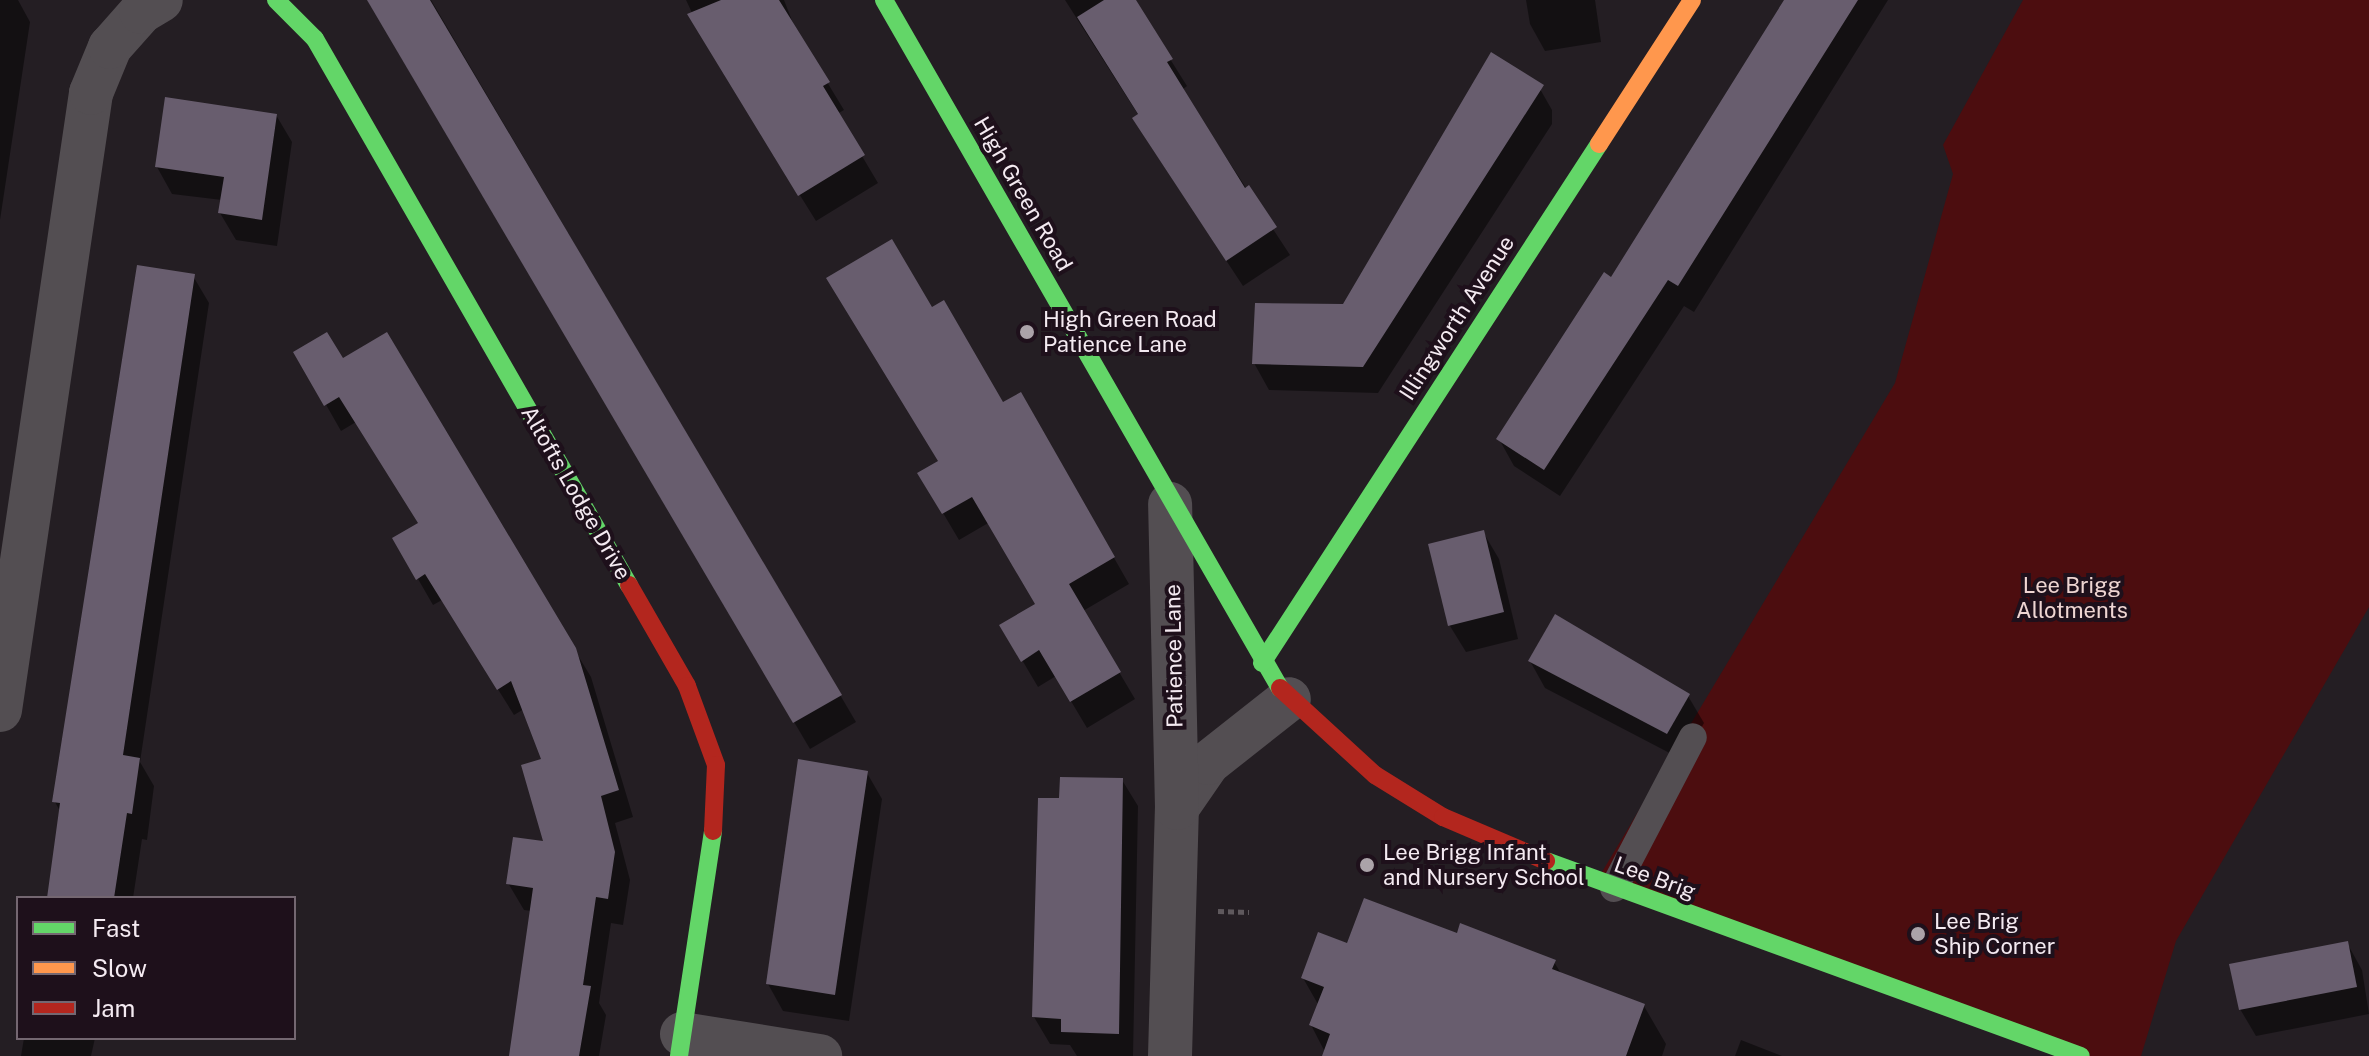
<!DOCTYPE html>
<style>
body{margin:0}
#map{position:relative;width:2369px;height:1056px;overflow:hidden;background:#241e23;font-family:"Public Sans",sans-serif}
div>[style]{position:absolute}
.green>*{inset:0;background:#4c0d0f}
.shadow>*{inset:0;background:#0007}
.building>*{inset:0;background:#685d6e}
.path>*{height:5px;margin-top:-2.5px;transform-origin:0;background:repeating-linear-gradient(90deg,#5f595d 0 6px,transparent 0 10px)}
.lane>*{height:28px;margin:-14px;padding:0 14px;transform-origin:14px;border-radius:14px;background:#534e52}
.street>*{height:44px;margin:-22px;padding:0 22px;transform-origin:22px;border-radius:22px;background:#534e52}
.fast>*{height:18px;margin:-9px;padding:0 9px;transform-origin:9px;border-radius:9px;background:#63d668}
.slow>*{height:18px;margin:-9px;padding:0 9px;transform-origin:9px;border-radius:9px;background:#ff974d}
.jam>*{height:18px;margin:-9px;padding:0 9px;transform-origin:9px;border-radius:9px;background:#b3261e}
.dots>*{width:22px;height:22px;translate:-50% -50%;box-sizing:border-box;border:4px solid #1e101b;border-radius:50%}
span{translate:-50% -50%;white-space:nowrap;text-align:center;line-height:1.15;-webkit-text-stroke:8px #1e101b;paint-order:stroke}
.street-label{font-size:22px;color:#f4eaf1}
.poi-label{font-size:22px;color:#f4eaf1}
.left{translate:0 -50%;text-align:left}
.park-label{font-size:22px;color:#eed5d2}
.legend{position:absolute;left:16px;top:896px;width:280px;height:144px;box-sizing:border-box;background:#1e101b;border:2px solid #746771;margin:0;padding:10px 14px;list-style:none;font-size:24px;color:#f4eaf1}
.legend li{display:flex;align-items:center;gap:16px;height:40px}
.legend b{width:40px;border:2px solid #746771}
</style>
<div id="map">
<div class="green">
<i style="clip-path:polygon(2023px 0,2369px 0,2369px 607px,2176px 941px,2141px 1056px,2081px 1056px,1596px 882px,1895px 383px,1953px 174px,1943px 145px)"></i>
</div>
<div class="shadow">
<i style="clip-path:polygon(0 0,18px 0,30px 22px,0 220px)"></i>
<i style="clip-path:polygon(369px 0,431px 0,856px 722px,810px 749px)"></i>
<i style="clip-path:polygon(686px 0,784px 0,796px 31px,844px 110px,837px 114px,878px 183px,816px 221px,709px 49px)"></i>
<i style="clip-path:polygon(1065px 0,1133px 0,1187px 86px,1182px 90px,1290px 255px,1243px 286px,1150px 145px,1134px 119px,1139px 116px)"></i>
<i style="clip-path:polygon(1526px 0,1595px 0,1601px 42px,1545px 51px,1530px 24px)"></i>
<i style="clip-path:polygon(1790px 0,1888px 0,1694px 312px,1684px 306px,1560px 496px,1514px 466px,1499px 439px,1612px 279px)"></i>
<i style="clip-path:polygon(1536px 82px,1552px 110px,1552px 124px,1378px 393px,1269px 390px,1254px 363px,1344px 306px)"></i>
<i style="clip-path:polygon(276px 115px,292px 142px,277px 246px,236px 240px,220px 213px,222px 200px,172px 194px,157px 167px)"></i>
<i style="clip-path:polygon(193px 276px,209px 303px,140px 762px,154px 786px,147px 840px,142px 839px,133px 898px,48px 898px,61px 813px,55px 802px)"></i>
<i style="clip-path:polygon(931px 310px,1002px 405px,1020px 394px,1129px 584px,1083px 611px,1135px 699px,1087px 728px,1056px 676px,1038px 687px,1002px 626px,1037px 605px,990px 522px,959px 540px,920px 474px,940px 462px)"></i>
<i style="clip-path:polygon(296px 352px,342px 361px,574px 649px,591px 677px,633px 817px,615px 823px,630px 880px,623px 925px,611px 923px,599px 1003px,606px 1015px,599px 1056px,510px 1056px,532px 911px,524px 910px,508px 883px,546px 843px,543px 760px,524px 709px,514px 715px,442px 600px,433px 605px,395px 539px,420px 524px,356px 422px,341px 431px)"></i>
<i style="clip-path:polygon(1483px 532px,1499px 559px,1518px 639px,1466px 652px,1450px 626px,1430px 545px)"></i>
<i style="clip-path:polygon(1530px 661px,1688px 696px,1704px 723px,1683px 760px,1545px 688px)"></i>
<i style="clip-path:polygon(867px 773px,882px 799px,849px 1021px,783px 1011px,768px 984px)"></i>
<i style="clip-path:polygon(1122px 780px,1138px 806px,1133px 1056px,1077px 1056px,1070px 1045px,1050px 1044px,1034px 1017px,1061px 800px)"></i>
<i style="clip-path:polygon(1458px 936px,1554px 962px,1562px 975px,1644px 1006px,1666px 1044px,1662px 1056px,1327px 1056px,1311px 1025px,1319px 1006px,1303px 978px,1349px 945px)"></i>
<i style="clip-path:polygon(2347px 943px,2362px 970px,2369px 1014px,2256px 1036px,2240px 1009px)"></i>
<i style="clip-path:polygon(24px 1038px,95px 1038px,91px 1056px,21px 1056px)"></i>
<i style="clip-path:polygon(1741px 1040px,1782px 1056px,1735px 1056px)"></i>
</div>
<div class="building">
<i style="clip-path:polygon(367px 0,430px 0,842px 695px,793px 723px)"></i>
<i style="clip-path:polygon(721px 0,779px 0,830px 82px,823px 86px,865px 155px,798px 196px,687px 14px)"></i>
<i style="clip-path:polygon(1104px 0,1136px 0,1173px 59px,1167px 62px,1245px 188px,1249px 185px,1277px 227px,1226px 261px,1132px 118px,1138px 114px,1077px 17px)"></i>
<i style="clip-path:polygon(1784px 0,1858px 0,1678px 286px,1668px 280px,1544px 470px,1496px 439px,1604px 272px,1611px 277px)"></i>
<i style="clip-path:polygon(1491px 52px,1544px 85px,1363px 367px,1252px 364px,1255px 303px,1343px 304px)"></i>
<i style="clip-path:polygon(165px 97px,277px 114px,262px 220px,218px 213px,224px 177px,155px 167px)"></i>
<i style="clip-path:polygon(892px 239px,932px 307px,944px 300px,1003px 402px,1021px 392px,1115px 557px,1069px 584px,1121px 672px,1070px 702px,1039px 650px,1021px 662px,999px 625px,1035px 604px,972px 497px,942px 514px,917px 473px,938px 461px,826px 278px)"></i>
<i style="clip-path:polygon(137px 265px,195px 274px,123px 755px,140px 758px,132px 814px,127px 813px,114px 898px,47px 898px,60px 803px,52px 802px)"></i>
<i style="clip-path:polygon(327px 332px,343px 358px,387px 332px,576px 648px,619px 790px,601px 796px,615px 852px,608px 899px,596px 897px,583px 985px,591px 986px,579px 1056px,509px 1056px,533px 888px,506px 884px,513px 837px,543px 841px,521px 765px,541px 759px,511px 681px,497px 690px,425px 574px,416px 580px,392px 538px,418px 523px,339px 397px,324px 406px,293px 352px)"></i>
<i style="clip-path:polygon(1484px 530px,1504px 612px,1448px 626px,1428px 544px)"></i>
<i style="clip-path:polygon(1555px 614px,1690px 694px,1667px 734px,1528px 661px)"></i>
<i style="clip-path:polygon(798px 759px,868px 771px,835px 995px,766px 984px)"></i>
<i style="clip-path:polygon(1060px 777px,1123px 778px,1119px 1034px,1061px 1032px,1061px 1019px,1032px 1017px,1038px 798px,1059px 798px)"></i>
<i style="clip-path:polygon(1364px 898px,1457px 933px,1460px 923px,1556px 960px,1552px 969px,1645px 1004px,1626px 1056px,1322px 1056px,1330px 1034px,1309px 1025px,1324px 987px,1301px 978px,1318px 932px,1347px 943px)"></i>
<i style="clip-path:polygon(2348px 941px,2357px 987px,2239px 1010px,2229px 964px)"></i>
</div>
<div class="path">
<i style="left:1218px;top:911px;width:31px;rotate:2deg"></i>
</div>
<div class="lane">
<i style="left:1614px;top:888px;width:170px;rotate:-62.4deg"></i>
</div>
<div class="street">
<i style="left:0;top:710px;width:624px;rotate:-81.61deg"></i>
<i style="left:91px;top:93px;width:50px;rotate:-67.6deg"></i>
<i style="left:110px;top:47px;width:47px;rotate:-48.5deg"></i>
<i style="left:141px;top:12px;width:23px;rotate:-31deg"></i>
<i style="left:1177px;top:808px;width:55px;rotate:-55.4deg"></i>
<i style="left:1208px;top:763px;width:103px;rotate:-38.3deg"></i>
<i style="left:682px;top:1034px;width:140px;rotate:9.1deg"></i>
<i style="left:1170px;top:1056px;width:248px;rotate:-88.4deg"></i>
<i style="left:1177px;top:808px;width:304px;rotate:-91.3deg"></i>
</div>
<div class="fast">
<i style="left:276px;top:0;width:55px;rotate:45deg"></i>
<i style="left:315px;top:39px;width:630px;rotate:60.1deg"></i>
<i style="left:884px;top:0;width:794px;rotate:60.08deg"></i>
<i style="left:1262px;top:663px;width:619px;rotate:-57deg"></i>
<i style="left:1546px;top:861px;width:569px;rotate:20.03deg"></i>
<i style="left:679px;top:1056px;width:228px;rotate:-81.4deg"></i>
</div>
<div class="slow">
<i style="left:1599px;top:144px;width:171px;rotate:-57.1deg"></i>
</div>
<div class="jam">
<i style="left:629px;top:585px;width:116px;rotate:60.1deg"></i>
<i style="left:687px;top:686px;width:84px;rotate:69.8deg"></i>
<i style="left:716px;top:765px;width:66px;rotate:92.6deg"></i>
<i style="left:1280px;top:688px;width:129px;rotate:42.5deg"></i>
<i style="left:1375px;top:775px;width:80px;rotate:31.7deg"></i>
<i style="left:1443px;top:817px;width:112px;rotate:23.1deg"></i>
</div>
<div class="dots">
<i style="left:1027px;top:332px;background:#aba3a9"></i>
<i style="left:1367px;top:865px;background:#aba3a9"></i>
<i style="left:1918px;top:934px;background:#aba3a9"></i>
</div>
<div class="street-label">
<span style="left:1023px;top:194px;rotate:60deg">High Green Road</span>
<span style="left:1457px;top:318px;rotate:-57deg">Illingworth Avenue</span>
<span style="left:576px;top:493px;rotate:60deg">Altofts Lodge Drive</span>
<span style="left:1174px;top:656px;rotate:-91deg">Patience Lane</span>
<span style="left:1655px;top:878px;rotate:20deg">Lee Brig</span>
</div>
<div class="poi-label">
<span class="left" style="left:1043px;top:332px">High Green Road<br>Patience Lane</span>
<span class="left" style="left:1383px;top:865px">Lee Brigg Infant<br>and Nursery School</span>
<span class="left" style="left:1934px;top:934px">Lee Brig<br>Ship Corner</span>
</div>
<div class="park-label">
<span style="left:2072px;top:598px">Lee Brigg<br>Allotments</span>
</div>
<ul class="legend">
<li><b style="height:10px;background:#63d668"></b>Fast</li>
<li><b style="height:10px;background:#ff974d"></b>Slow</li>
<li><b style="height:10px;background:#b3261e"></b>Jam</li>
</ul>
</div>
